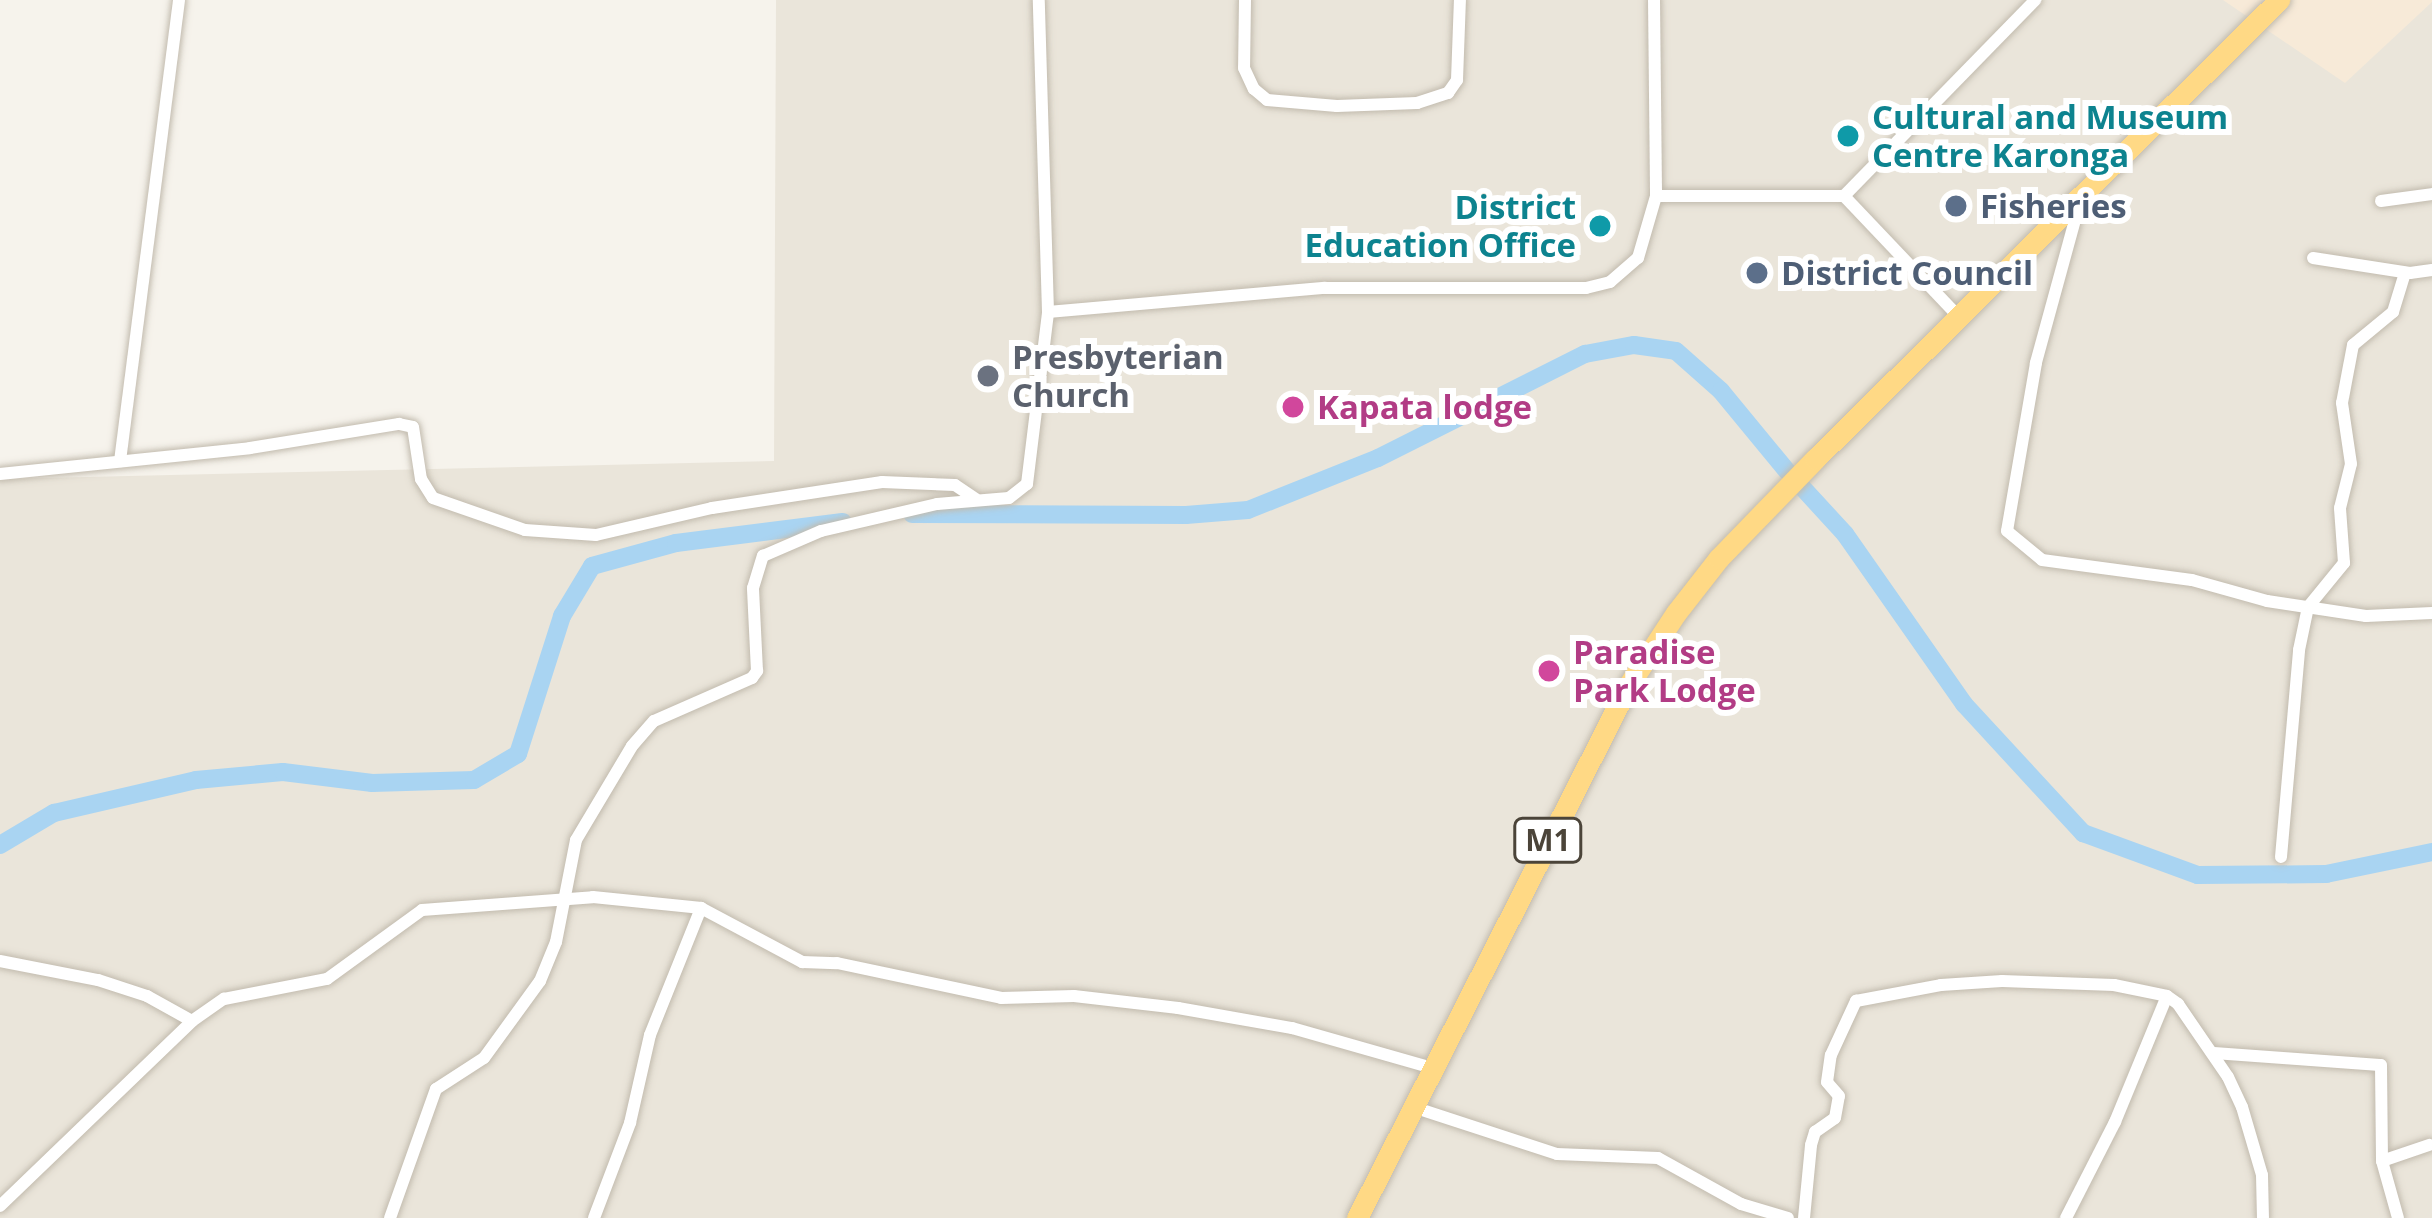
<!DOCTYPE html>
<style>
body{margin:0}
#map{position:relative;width:2432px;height:1218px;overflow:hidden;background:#f6f3ec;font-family:"Open Sans",sans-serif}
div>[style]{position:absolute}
.residential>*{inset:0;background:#eae5da}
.commercial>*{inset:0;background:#f7ead8}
.river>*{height:18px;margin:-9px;padding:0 9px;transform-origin:9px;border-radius:9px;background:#a9d4f2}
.roads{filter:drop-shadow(0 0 3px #c2bbae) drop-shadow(0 0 3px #c2bbae)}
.minor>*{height:12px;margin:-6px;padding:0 6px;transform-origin:6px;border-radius:6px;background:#fff}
.trunk>*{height:21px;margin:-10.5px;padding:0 10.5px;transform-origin:10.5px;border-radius:10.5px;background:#ffd985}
.dots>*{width:33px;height:33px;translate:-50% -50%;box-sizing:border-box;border:6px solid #fff;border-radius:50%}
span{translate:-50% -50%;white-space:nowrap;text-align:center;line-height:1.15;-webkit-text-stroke:12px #fff;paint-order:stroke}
.shield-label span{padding:3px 9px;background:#fff;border:3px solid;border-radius:9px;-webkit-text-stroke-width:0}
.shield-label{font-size:30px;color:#4b4439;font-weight:700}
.culture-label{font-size:33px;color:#0d838f;font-weight:700}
.left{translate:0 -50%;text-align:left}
.right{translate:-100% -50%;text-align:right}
.service-label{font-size:33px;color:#4e5e75;font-weight:700}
.worship-label{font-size:33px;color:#5b616d;font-weight:700}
.hotel-label{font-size:33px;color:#b23c85;font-weight:700}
</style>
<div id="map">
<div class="residential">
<i style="clip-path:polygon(776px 0,2432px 0,2432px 1218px,0 1218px,0 479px,774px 461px)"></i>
</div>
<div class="commercial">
<i style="clip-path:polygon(2223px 0,2432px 0,2432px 2px,2345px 83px)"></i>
</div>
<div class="river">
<i style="left:1801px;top:486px;width:65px;rotate:47.5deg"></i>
<i style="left:1845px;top:534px;width:208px;rotate:55deg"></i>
<i style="left:1964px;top:704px;width:176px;rotate:47.3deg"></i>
<i style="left:2083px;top:833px;width:122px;rotate:20.1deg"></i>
<i style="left:2198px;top:875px;width:128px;rotate:-0.4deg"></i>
<i style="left:2326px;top:874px;width:108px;rotate:-11.7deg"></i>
<i style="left:912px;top:514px;width:274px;rotate:0.2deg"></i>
<i style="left:1186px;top:515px;width:62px;rotate:-4.6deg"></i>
<i style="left:1248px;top:510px;width:140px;rotate:-21.8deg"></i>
<i style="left:1378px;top:458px;width:232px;rotate:-26.7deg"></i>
<i style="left:1585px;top:354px;width:50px;rotate:-10.4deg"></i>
<i style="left:1634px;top:345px;width:42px;rotate:8.1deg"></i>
<i style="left:1676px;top:351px;width:60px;rotate:41.6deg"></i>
<i style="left:1721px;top:391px;width:104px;rotate:50.5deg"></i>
<i style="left:0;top:845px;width:63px;rotate:-30.7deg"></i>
<i style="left:54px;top:813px;width:146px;rotate:-13.1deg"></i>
<i style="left:196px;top:780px;width:87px;rotate:-5.3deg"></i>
<i style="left:283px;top:772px;width:90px;rotate:7deg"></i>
<i style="left:372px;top:783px;width:102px;rotate:-1.7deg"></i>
<i style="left:474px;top:780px;width:51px;rotate:-30.6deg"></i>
<i style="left:518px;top:754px;width:145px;rotate:-72.3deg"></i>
<i style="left:562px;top:616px;width:58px;rotate:-59deg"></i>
<i style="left:592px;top:566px;width:87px;rotate:-15.3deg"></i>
<i style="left:676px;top:543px;width:168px;rotate:-7.2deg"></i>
</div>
<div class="roads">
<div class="minor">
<i style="left:1245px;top:0;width:68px;rotate:90.8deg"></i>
<i style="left:1244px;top:68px;width:23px;rotate:65deg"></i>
<i style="left:1254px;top:89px;width:17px;rotate:40deg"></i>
<i style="left:1267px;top:100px;width:70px;rotate:4.9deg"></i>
<i style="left:1337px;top:106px;width:80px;rotate:-2.1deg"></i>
<i style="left:1417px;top:103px;width:33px;rotate:-18deg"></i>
<i style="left:1448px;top:93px;width:16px;rotate:-55deg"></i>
<i style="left:1457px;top:80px;width:80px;rotate:-87.9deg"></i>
<i style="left:1654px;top:0;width:196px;rotate:89.4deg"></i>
<i style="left:1844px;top:196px;width:274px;rotate:-45.7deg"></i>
<i style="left:2081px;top:198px;width:171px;rotate:105.3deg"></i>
<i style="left:2036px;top:363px;width:170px;rotate:99.8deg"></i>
<i style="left:2007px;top:531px;width:45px;rotate:39.6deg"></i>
<i style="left:2042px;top:560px;width:151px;rotate:7.6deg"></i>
<i style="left:2192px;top:580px;width:78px;rotate:15.6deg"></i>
<i style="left:2267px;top:601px;width:100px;rotate:8.6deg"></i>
<i style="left:2366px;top:616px;width:66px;rotate:-2.6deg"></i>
<i style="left:2381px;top:201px;width:51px;rotate:-7.8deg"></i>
<i style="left:2313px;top:258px;width:98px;rotate:8.8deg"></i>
<i style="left:2410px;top:273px;width:22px;rotate:-8deg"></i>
<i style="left:1048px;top:312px;width:278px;rotate:-5deg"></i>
<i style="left:1325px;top:288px;width:261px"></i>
<i style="left:1586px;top:288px;width:25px;rotate:-14deg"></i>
<i style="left:1610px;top:282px;width:37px;rotate:-41deg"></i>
<i style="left:1638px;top:258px;width:65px;rotate:-73.8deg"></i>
<i style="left:1656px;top:196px;width:188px"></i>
<i style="left:1844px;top:196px;width:167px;rotate:46.5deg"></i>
<i style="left:120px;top:461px;width:465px;rotate:-82.7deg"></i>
<i style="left:0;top:474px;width:251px;rotate:-5.9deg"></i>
<i style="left:250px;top:448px;width:151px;rotate:-9.2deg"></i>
<i style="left:399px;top:424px;width:14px;rotate:12deg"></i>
<i style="left:413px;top:427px;width:53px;rotate:81.3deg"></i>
<i style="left:421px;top:479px;width:22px;rotate:58deg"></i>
<i style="left:433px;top:498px;width:97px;rotate:19.2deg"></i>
<i style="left:525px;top:530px;width:71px;rotate:4deg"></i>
<i style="left:596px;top:535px;width:119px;rotate:-13.1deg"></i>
<i style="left:712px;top:508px;width:172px;rotate:-8.7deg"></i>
<i style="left:882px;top:482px;width:73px;rotate:2.4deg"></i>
<i style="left:955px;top:485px;width:25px;rotate:34deg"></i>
<i style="left:2281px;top:857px;width:208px;rotate:-85deg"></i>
<i style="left:2299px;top:650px;width:44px;rotate:-78.2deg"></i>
<i style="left:2308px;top:607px;width:57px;rotate:-50.7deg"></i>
<i style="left:2344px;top:563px;width:55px;rotate:-94.2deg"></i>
<i style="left:2340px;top:508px;width:45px;rotate:-76deg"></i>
<i style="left:2351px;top:464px;width:62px;rotate:-98.4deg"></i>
<i style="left:2342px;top:403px;width:59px;rotate:-79.3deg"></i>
<i style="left:2353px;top:345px;width:52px;rotate:-39.5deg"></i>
<i style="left:2393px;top:312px;width:41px;rotate:-72.9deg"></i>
<i style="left:0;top:961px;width:100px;rotate:11deg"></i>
<i style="left:98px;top:980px;width:52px;rotate:18.1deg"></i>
<i style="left:147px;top:996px;width:51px;rotate:29.1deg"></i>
<i style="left:2213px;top:1053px;width:168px;rotate:4.1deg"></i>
<i style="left:2381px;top:1065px;width:96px;rotate:89.4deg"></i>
<i style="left:1413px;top:1107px;width:151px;rotate:18.1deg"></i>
<i style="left:1557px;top:1154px;width:101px;rotate:2.3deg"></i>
<i style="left:1658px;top:1158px;width:95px;rotate:29deg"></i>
<i style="left:1741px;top:1204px;width:49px;rotate:16.6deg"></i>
<i style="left:0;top:1206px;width:267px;rotate:-43.9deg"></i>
<i style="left:192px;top:1021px;width:39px;rotate:-35deg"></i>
<i style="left:224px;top:999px;width:105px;rotate:-11deg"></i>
<i style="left:327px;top:979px;width:117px;rotate:-36deg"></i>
<i style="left:422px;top:910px;width:171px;rotate:-4.3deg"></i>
<i style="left:593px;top:897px;width:109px;rotate:5.8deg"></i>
<i style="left:390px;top:1218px;width:137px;rotate:-70.4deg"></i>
<i style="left:436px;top:1089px;width:57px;rotate:-32.9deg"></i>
<i style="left:484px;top:1058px;width:95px;rotate:-54deg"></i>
<i style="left:540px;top:981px;width:42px;rotate:-67.7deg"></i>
<i style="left:556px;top:942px;width:104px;rotate:-78.9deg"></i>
<i style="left:576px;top:840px;width:109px;rotate:-59.2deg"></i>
<i style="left:632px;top:746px;width:33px;rotate:-49deg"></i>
<i style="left:654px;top:721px;width:107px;rotate:-23.7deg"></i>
<i style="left:752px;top:678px;width:9px;rotate:-54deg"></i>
<i style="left:757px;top:671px;width:83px;rotate:-92.8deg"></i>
<i style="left:753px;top:588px;width:34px;rotate:-73deg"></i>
<i style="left:763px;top:556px;width:63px;rotate:-23.3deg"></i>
<i style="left:821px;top:531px;width:119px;rotate:-13.1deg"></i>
<i style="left:937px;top:504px;width:72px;rotate:-4.8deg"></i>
<i style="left:1009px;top:498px;width:23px;rotate:-38deg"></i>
<i style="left:1027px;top:484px;width:173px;rotate:-83deg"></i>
<i style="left:1048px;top:312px;width:312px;rotate:-91.7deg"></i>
<i style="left:594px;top:1218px;width:102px;rotate:-69.2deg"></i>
<i style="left:630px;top:1123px;width:90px;rotate:-77.2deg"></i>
<i style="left:650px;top:1035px;width:137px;rotate:-68.1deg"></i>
<i style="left:701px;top:908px;width:115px;rotate:28.1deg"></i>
<i style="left:802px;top:962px;width:35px;rotate:2deg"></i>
<i style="left:837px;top:963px;width:168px;rotate:12deg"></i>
<i style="left:1001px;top:998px;width:73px;rotate:-1.6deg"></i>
<i style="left:1074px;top:996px;width:105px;rotate:6.6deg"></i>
<i style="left:1178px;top:1008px;width:116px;rotate:10deg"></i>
<i style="left:1292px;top:1028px;width:146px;rotate:15.9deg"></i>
<i style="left:1804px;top:1218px;width:73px;rotate:-84.5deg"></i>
<i style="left:1811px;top:1145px;width:14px;rotate:-73deg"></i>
<i style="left:1815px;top:1132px;width:24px;rotate:-35deg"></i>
<i style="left:1835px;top:1118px;width:22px;rotate:-80deg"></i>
<i style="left:1839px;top:1096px;width:18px;rotate:-131deg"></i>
<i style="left:1827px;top:1082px;width:27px;rotate:-82deg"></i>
<i style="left:1831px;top:1055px;width:60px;rotate:-65.2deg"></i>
<i style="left:1856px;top:1001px;width:86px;rotate:-10.7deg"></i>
<i style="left:1941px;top:985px;width:61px;rotate:-3.8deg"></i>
<i style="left:2002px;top:981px;width:112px;rotate:2deg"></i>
<i style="left:2114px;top:985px;width:54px;rotate:11.7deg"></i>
<i style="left:2167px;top:996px;width:14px;rotate:36deg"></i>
<i style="left:2178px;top:1004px;width:88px;rotate:55.6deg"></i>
<i style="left:2228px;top:1077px;width:33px;rotate:65deg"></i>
<i style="left:2242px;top:1107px;width:71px;rotate:73.6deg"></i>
<i style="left:2262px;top:1175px;width:43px;rotate:88.7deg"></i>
<i style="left:2066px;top:1218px;width:108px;rotate:-63deg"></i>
<i style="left:2115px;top:1122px;width:136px;rotate:-67.6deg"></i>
<i style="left:2398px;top:1218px;width:59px;rotate:-105.7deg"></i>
<i style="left:2382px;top:1161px;width:50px;rotate:-18.8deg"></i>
</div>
<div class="trunk">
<i style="left:1357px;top:1218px;width:597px;rotate:-63.01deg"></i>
<i style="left:1628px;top:686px;width:87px;rotate:-56.7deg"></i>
<i style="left:1676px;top:613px;width:70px;rotate:-52deg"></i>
<i style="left:1719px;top:558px;width:138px;rotate:-45.9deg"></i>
<i style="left:1815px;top:459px;width:653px;rotate:-44.69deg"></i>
</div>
</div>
<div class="dots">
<i style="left:1848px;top:136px;background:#0f9aa8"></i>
<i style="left:1956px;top:206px;background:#5c6f8a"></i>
<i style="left:1600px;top:226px;background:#0f9aa8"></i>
<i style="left:1757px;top:273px;background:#5c6f8a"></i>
<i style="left:988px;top:376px;background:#6b7280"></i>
<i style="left:1293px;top:407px;background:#d1479c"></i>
<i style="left:1549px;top:671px;background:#d1479c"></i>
</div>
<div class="shield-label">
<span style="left:1548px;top:840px">M1</span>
</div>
<div class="culture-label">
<span class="left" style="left:1872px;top:136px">Cultural and Museum<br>Centre Karonga</span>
<span class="right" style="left:1576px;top:226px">District<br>Education Office</span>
</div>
<div class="service-label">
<span class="left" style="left:1980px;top:206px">Fisheries</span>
<span class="left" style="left:1781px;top:273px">District Council</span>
</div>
<div class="worship-label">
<span class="left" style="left:1012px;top:376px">Presbyterian<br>Church</span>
</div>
<div class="hotel-label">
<span class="left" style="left:1317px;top:407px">Kapata lodge</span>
<span class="left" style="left:1573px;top:671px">Paradise<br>Park Lodge</span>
</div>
</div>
